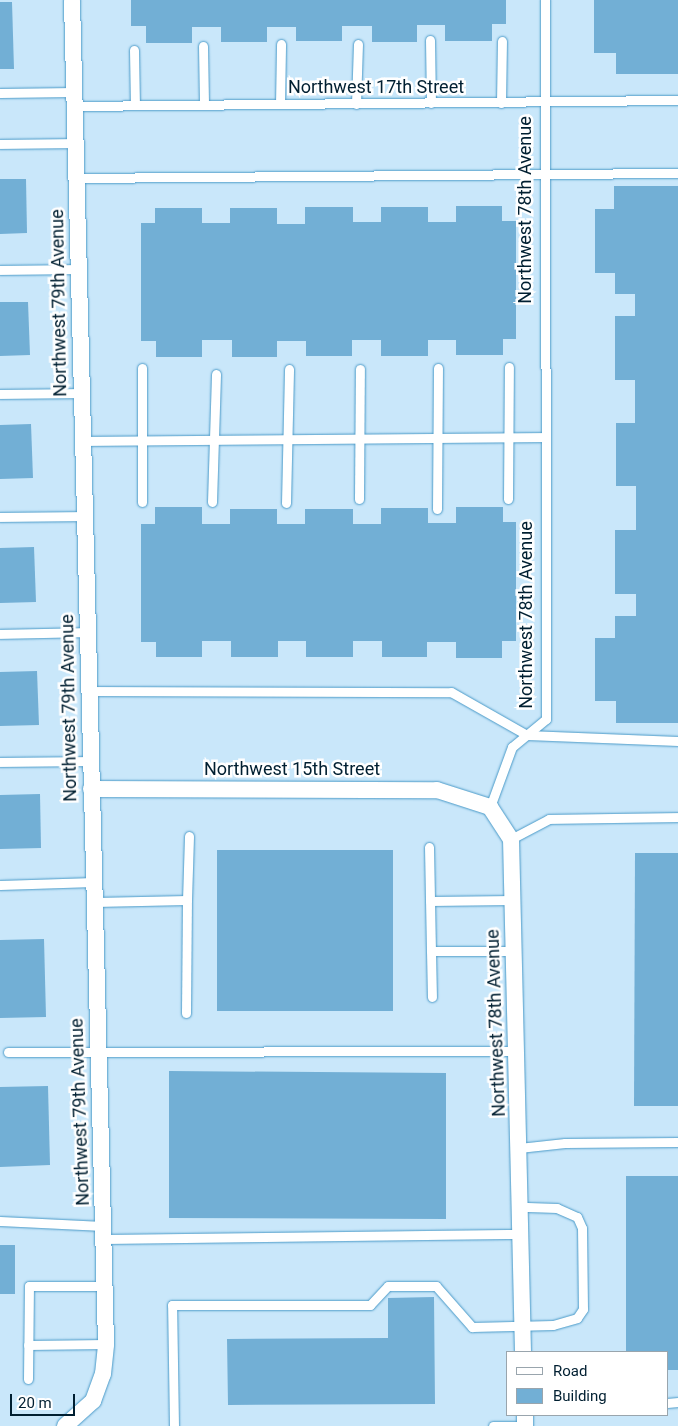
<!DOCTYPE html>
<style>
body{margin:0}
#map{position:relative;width:678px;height:1426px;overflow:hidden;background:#c9e7fa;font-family:Roboto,sans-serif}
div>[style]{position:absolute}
.building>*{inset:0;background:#72afd5}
.roads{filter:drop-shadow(0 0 1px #4a9ac8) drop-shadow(0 0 1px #4a9ac8)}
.service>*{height:9px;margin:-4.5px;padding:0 4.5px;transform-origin:4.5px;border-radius:4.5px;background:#fff}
.minor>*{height:16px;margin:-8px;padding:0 8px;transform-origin:8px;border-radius:8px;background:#fff}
span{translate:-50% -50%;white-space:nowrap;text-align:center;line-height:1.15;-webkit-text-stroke:5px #fff;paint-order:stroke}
.street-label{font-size:18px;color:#001f31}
.legend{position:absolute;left:506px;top:1351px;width:162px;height:65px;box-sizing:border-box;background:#fff;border:1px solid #99a5ad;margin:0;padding:6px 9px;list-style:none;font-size:15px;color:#001f31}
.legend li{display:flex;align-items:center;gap:10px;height:25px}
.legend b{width:25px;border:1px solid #99a5ad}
.scale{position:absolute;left:10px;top:1394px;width:65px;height:22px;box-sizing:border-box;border:2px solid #001f31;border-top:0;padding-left:6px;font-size:15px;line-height:18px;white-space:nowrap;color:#001f31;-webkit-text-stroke:4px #fff;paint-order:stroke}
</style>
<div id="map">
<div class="building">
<i style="clip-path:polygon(131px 0,506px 0,506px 24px,492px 24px,492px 41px,445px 41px,445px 25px,417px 25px,417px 42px,372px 42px,372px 26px,342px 26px,342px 41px,296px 41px,296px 27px,267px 27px,267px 42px,221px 42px,221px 27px,192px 27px,192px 43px,146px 43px,146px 26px,131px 26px)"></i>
<i style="clip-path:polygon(594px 0,678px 0,678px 74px,616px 74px,616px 53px,594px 53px)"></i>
<i style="clip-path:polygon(0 2px,12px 2px,14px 69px,0 69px)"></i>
<i style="clip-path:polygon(0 179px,26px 179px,27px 233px,0 234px)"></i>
<i style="clip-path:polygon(614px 186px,678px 186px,678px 723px,616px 723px,616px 701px,595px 701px,595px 638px,615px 638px,615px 616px,636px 616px,636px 594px,615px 594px,615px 530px,636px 530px,636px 486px,616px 486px,616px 423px,635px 423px,635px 380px,615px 380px,615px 316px,635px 316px,635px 294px,615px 294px,615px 273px,595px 273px,595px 209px,614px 209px)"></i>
<i style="clip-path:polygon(456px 206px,502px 206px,502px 221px,516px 221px,516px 339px,503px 339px,503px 355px,456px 355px,456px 340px,428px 340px,428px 356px,381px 356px,381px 340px,352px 340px,352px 356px,306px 356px,306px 341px,277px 341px,277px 357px,232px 357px,232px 340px,202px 340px,202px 357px,156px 357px,156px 341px,141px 341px,141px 223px,155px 223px,155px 208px,202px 208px,202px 223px,230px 223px,230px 208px,277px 208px,277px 224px,305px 224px,305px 207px,353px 207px,353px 222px,381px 222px,381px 207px,428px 207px,428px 222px,456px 222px)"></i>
<i style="clip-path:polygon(0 302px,28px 302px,30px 355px,0 356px)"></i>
<i style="clip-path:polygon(31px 424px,33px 478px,0 479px,0 425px)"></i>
<i style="clip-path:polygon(155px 507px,202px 507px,202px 524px,230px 524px,230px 509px,277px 509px,277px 524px,305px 524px,305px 509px,353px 509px,353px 524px,381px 524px,381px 508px,428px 508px,428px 523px,456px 523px,456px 507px,503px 507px,503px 522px,516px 522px,516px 641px,502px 641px,502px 658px,456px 658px,456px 642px,427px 642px,427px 657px,382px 657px,382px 641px,353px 641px,353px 657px,306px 657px,306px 641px,278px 641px,278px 657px,231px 657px,231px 641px,202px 641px,202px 657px,156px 657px,156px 642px,141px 642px,141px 524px,155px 524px)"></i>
<i style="clip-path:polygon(34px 547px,36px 602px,0 603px,0 548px)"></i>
<i style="clip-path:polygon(37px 671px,39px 725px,0 726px,0 672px)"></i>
<i style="clip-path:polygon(40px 794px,41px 848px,0 849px,0 795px)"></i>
<i style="clip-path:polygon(217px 850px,393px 850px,393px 1011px,217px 1011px)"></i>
<i style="clip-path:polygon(635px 853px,678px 853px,678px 1106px,634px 1106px)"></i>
<i style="clip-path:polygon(44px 939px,46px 1017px,0 1018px,0 940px)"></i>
<i style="clip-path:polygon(169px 1071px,446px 1073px,446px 1219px,169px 1218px)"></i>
<i style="clip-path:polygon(48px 1086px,50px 1165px,0 1167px,0 1087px)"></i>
<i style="clip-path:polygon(626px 1176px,678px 1176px,678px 1370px,667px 1370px,667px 1352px,626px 1352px)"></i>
<i style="clip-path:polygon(0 1245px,15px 1245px,15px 1294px,0 1294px)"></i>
<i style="clip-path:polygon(434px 1297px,435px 1404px,228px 1405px,227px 1339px,388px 1338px,388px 1298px)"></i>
</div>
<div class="roads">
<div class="service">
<i style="left:430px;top:40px;width:63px;rotate:89.1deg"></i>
<i style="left:203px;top:46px;width:59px;rotate:89deg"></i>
<i style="left:134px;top:50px;width:55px;rotate:89deg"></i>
<i style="left:0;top:93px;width:74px;rotate:-0.8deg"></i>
<i style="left:501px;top:103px;width:62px;rotate:-89.1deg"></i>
<i style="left:280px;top:104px;width:60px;rotate:-89deg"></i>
<i style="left:356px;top:104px;width:60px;rotate:-88.1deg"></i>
<i style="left:74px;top:106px;width:604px;rotate:-0.57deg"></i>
<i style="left:0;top:144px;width:75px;rotate:-0.8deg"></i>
<i style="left:76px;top:178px;width:602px;rotate:-0.48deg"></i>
<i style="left:0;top:270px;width:78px;rotate:-0.7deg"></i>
<i style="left:142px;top:368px;width:134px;rotate:90deg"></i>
<i style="left:0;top:394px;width:82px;rotate:-0.7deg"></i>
<i style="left:83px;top:441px;width:463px;rotate:-0.5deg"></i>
<i style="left:359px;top:499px;width:130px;rotate:-89.6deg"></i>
<i style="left:508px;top:499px;width:132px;rotate:-89.6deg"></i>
<i style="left:212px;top:502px;width:128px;rotate:-88.2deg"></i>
<i style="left:286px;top:503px;width:134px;rotate:-88.7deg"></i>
<i style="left:437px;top:509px;width:141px;rotate:-89.6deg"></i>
<i style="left:0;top:517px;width:85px;rotate:-0.7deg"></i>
<i style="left:0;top:634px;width:87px;rotate:-1.3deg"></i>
<i style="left:89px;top:691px;width:362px;rotate:0.2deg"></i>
<i style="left:451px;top:692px;width:87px;rotate:29.5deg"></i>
<i style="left:527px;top:735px;width:151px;rotate:2.3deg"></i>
<i style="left:0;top:762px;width:90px;rotate:-0.6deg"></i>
<i style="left:490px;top:807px;width:64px;rotate:-69.9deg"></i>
<i style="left:512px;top:747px;width:44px;rotate:-39.5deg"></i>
<i style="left:546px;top:719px;width:719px;rotate:-90.08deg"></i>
<i style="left:511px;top:839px;width:43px;rotate:-27.8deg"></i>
<i style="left:549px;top:819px;width:129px;rotate:-0.9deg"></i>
<i style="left:429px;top:847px;width:104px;rotate:88.9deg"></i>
<i style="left:431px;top:951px;width:83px"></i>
<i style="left:0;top:885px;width:94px;rotate:-1.8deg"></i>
<i style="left:430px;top:901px;width:83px;rotate:-0.7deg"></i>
<i style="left:95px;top:902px;width:92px;rotate:-1.2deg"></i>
<i style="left:187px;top:900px;width:64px;rotate:-88.2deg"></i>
<i style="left:431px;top:951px;width:46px;rotate:88.8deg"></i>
<i style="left:186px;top:1013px;width:113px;rotate:-89.5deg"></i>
<i style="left:8px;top:1052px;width:510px;rotate:-0.11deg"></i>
<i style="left:519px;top:1148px;width:46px;rotate:-6.2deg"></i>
<i style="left:565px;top:1143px;width:113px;rotate:-0.5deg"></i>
<i style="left:0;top:1221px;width:103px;rotate:2.8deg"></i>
<i style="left:104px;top:1239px;width:416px;rotate:-0.7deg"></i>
<i style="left:28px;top:1345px;width:78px;rotate:-0.7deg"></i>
<i style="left:28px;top:1379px;width:93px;rotate:-89.4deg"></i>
<i style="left:29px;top:1286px;width:76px"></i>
<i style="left:667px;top:1403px;width:11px;rotate:-5deg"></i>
<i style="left:174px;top:1426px;width:121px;rotate:-90.9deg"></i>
<i style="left:172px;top:1305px;width:198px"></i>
<i style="left:370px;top:1305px;width:26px;rotate:-47deg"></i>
<i style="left:388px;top:1286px;width:48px"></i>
<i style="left:436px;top:1286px;width:55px;rotate:48.7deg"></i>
<i style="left:472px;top:1327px;width:81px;rotate:-1.4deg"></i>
<i style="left:553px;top:1325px;width:25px;rotate:-16deg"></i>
<i style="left:577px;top:1318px;width:11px;rotate:-56deg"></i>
<i style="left:583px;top:1309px;width:81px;rotate:-90.7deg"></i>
<i style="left:582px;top:1228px;width:12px;rotate:-114deg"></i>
<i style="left:577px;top:1217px;width:22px;rotate:-156deg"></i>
<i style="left:557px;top:1208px;width:37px;rotate:-178deg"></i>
<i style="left:493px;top:1426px;width:32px"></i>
</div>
<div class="minor">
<i style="left:91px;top:789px;width:346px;rotate:0.2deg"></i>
<i style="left:437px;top:790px;width:56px;rotate:17.8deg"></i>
<i style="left:490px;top:807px;width:38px;rotate:57deg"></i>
<i style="left:511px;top:839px;width:513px;rotate:88.66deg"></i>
<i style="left:525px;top:1415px;width:11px;rotate:90deg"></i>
<i style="left:65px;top:1426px;width:38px;rotate:-42deg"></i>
<i style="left:93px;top:1401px;width:29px;rotate:-70deg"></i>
<i style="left:103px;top:1374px;width:30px;rotate:-84deg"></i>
<i style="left:106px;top:1344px;width:1344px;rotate:-91.45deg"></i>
</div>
</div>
<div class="street-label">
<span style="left:376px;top:87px">Northwest 17th Street</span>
<span style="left:525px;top:210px;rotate:-90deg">Northwest 78th Avenue</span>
<span style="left:59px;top:303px;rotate:-91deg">Northwest 79th Avenue</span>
<span style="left:526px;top:615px;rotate:-90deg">Northwest 78th Avenue</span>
<span style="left:69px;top:708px;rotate:-91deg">Northwest 79th Avenue</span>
<span style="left:292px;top:769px">Northwest 15th Street</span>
<span style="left:496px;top:1023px;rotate:-92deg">Northwest 78th Avenue</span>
<span style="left:80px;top:1112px;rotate:-92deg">Northwest 79th Avenue</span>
</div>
<ul class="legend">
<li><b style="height:6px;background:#fff"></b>Road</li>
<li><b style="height:14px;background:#72afd5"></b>Building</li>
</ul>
<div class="scale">20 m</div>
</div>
